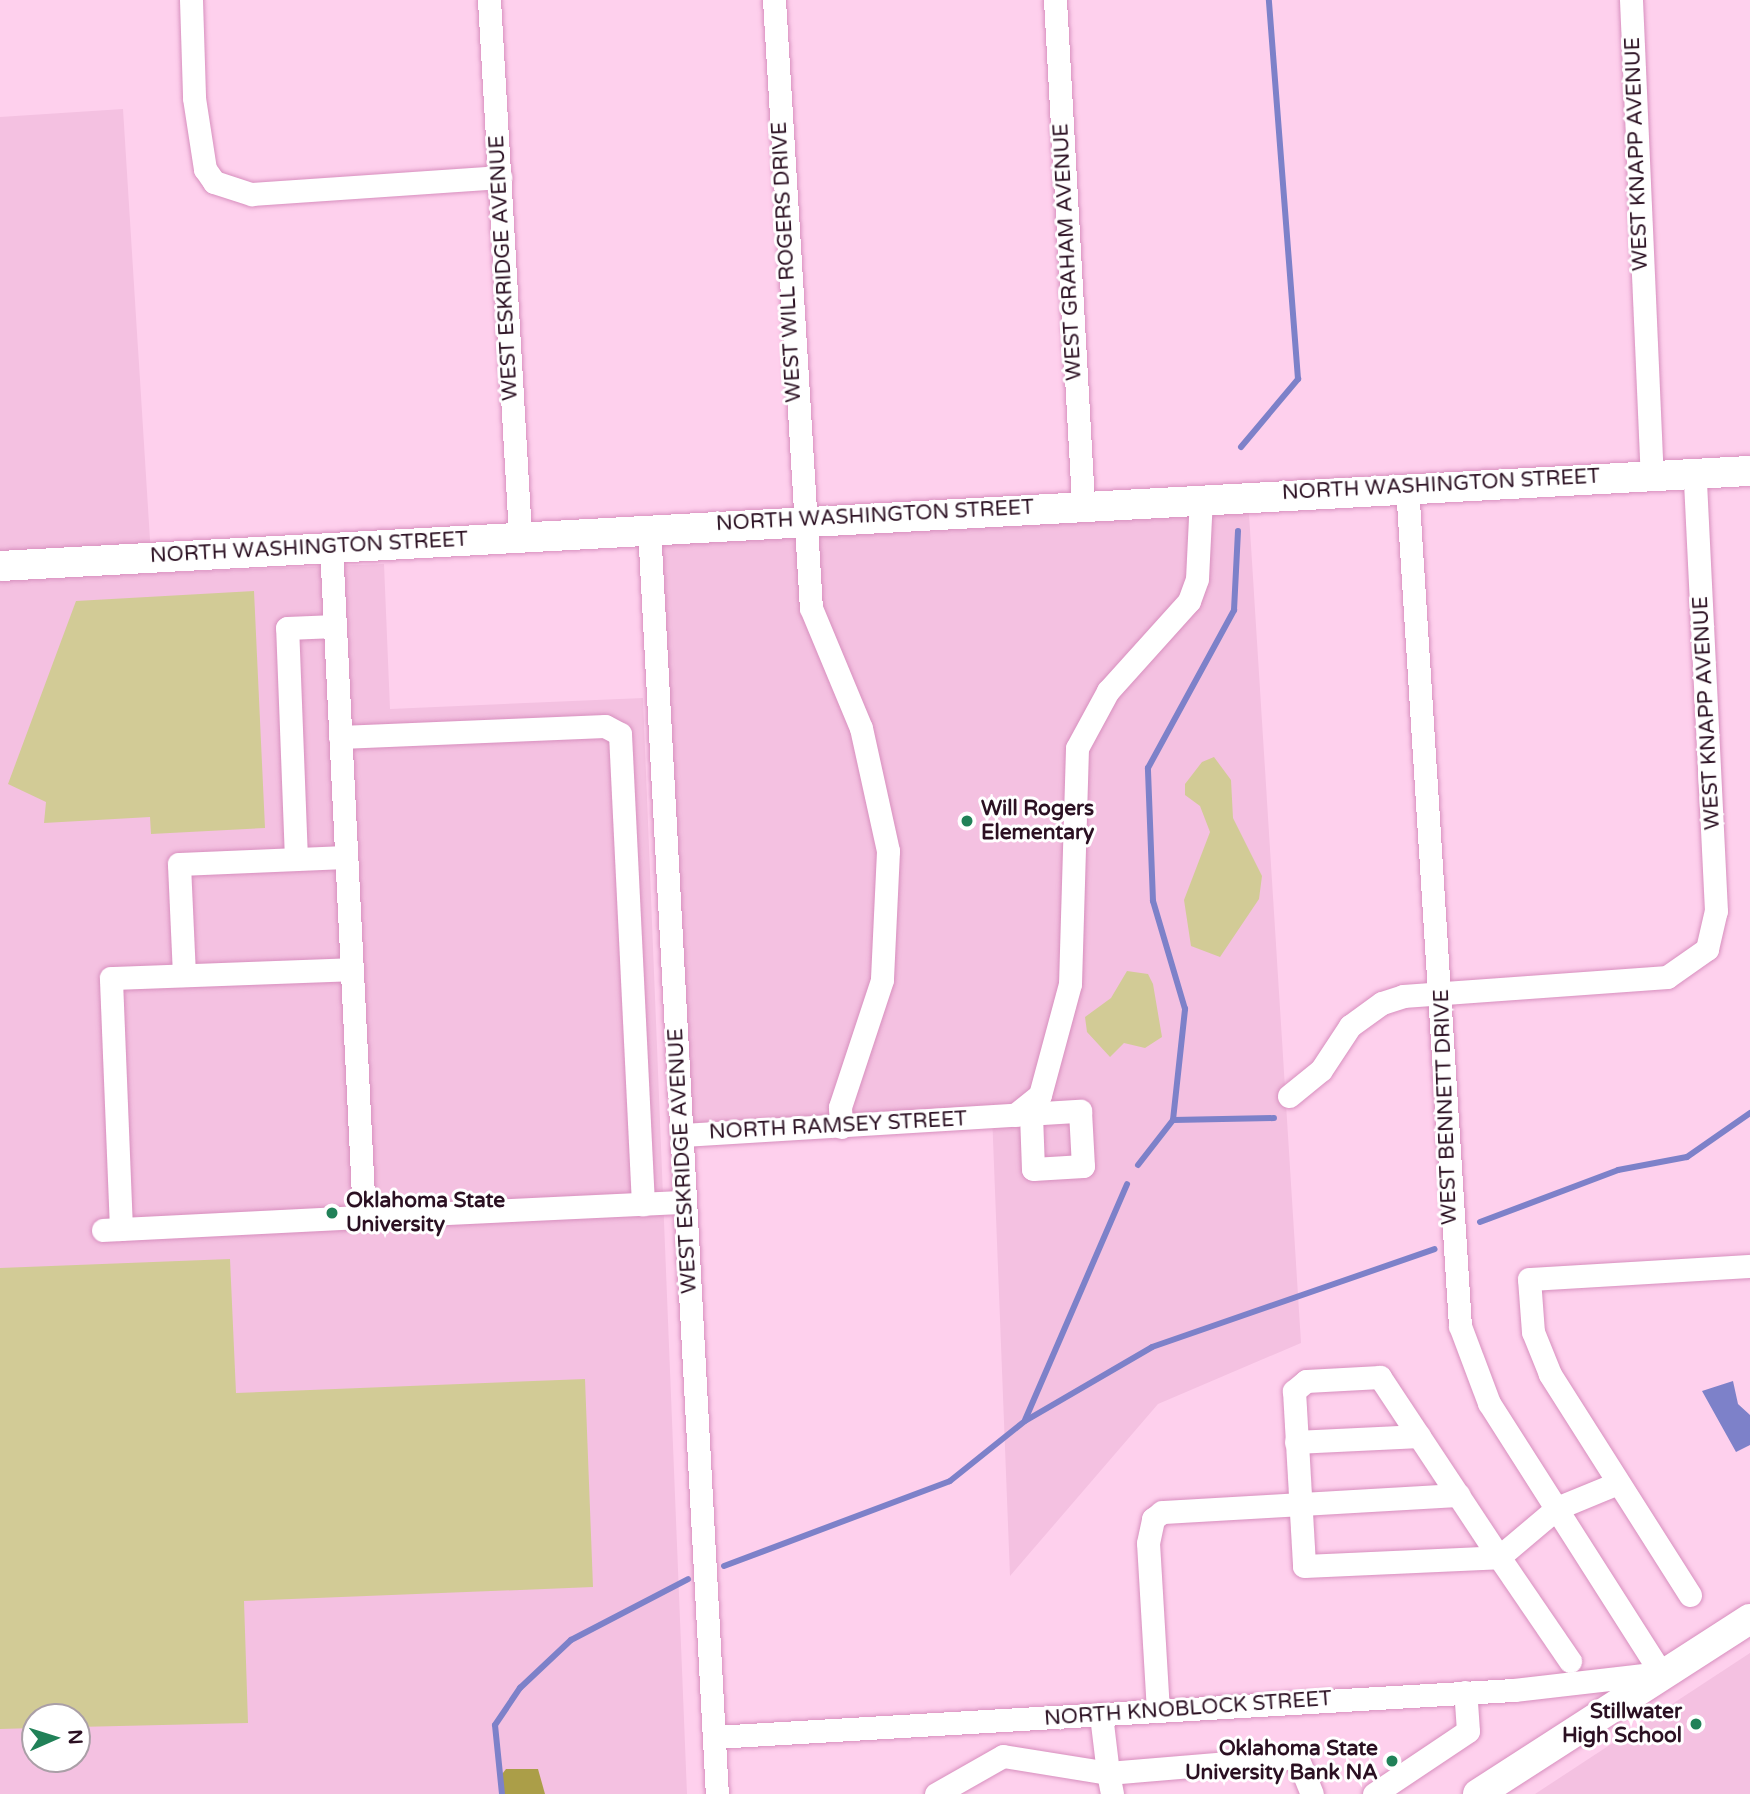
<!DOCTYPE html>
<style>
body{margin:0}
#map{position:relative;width:1750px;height:1794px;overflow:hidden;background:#fed0ed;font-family:"Varela Round",sans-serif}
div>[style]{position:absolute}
.built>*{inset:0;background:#f4c1e1}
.green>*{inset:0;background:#d2cb96}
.forest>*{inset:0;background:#ab9e48}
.water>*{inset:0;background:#7d81c9}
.stream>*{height:6px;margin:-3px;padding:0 3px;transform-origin:3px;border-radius:3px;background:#7d81c9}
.roads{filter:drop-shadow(0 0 2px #d78fbe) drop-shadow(0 0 2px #d78fbe)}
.minor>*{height:23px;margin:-11.5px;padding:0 11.5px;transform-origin:11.5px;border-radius:11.5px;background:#fff}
.major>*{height:30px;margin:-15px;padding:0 15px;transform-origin:15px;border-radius:15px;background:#fff}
.dots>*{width:19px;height:19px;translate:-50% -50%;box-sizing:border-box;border:4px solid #fff;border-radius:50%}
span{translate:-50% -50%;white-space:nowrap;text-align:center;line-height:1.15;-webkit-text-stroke:6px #fff;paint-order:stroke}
.street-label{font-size:21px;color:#2b1022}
.poi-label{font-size:21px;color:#2b1022;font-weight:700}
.left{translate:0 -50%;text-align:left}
.right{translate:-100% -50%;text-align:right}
.north{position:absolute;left:21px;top:1703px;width:70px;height:70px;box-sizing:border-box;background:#fff;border:2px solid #aa9fa7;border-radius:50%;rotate:87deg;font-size:19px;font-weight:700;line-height:28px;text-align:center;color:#2b1022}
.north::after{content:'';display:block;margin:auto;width:24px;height:32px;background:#218158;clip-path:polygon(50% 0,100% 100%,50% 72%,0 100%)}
</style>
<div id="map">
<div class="built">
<i style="clip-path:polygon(123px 109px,151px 556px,0 565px,0 117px)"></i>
<i style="clip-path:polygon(1248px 498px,1301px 1343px,1158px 1404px,1010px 1576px,992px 1114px,684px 1133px,650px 529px)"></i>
<i style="clip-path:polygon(evenodd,384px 564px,390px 709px,643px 698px,687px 1794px,0 1794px,0 579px,384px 564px,35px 1717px,77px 1717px,77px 1759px,35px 1759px,35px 1717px)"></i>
<i style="clip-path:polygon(1750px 1653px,1750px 1794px,1535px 1794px)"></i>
</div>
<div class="green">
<i style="clip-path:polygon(254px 591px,265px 828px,151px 834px,150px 817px,44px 823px,46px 802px,8px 784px,76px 601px)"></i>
<i style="clip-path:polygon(1214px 757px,1231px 780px,1233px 818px,1262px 876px,1259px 899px,1220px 957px,1191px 946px,1184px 900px,1210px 832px,1200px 806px,1185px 795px,1185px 784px,1202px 762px)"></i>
<i style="clip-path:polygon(1127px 971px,1148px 974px,1153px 984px,1162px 1037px,1145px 1048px,1124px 1043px,1110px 1057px,1087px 1032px,1085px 1017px,1111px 998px)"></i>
<i style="clip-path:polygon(230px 1259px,236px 1393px,585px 1379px,593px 1587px,244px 1601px,248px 1723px,77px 1727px,77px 1717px,35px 1717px,35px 1728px,0 1729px,0 1268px)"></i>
</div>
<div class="forest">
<i style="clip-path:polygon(506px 1769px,538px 1769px,545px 1794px,502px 1794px,499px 1778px)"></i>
</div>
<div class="water">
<i style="clip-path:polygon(1733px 1381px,1738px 1404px,1750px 1415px,1750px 1445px,1736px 1452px,1702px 1391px)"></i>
</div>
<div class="stream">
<i style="left:1241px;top:447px;width:89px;rotate:-50deg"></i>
<i style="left:1298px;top:379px;width:380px;rotate:-94.4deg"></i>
<i style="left:1173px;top:1120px;width:112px;rotate:-83.8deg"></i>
<i style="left:1185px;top:1009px;width:113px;rotate:-106.5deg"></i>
<i style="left:1153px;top:901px;width:133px;rotate:-92.2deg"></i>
<i style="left:1148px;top:768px;width:180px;rotate:-61.4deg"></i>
<i style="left:1234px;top:610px;width:79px;rotate:-87.1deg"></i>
<i style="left:1138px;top:1165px;width:57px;rotate:-52.1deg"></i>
<i style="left:1173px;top:1120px;width:101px;rotate:-1.1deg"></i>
<i style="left:1480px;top:1222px;width:147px;rotate:-20.6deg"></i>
<i style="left:1618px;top:1170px;width:70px;rotate:-10.7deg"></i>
<i style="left:1687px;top:1157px;width:77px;rotate:-34.9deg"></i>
<i style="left:1025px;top:1420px;width:257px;rotate:-66.6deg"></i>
<i style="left:724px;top:1566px;width:241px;rotate:-20.6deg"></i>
<i style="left:950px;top:1481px;width:96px;rotate:-38.7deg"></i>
<i style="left:1025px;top:1421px;width:147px;rotate:-30.2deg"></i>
<i style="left:1152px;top:1347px;width:299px;rotate:-19.1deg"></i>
<i style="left:502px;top:1794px;width:69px;rotate:-95.8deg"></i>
<i style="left:495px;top:1725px;width:45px;rotate:-56deg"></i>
<i style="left:520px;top:1688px;width:70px;rotate:-43.3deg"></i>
<i style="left:571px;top:1640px;width:132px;rotate:-27.5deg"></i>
</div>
<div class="roads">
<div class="minor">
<i style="left:191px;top:0;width:98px;rotate:88.2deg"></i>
<i style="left:194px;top:98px;width:72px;rotate:81.2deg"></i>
<i style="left:205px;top:169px;width:16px;rotate:55deg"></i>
<i style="left:214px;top:182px;width:40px;rotate:18deg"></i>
<i style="left:252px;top:194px;width:249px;rotate:-3.9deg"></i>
<i style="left:489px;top:0;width:536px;rotate:86.68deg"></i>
<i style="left:774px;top:0;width:609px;rotate:86.52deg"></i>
<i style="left:811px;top:608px;width:130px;rotate:67.4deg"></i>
<i style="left:861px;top:728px;width:126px;rotate:77.6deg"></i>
<i style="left:888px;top:851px;width:129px;rotate:92.7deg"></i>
<i style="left:882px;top:980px;width:134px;rotate:108.3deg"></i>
<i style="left:840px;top:1107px;width:20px;rotate:87deg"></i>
<i style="left:1055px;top:0;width:504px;rotate:86.81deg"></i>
<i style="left:1631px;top:0;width:476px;rotate:87.5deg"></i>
<i style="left:649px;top:528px;width:1268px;rotate:86.93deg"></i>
<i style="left:331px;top:546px;width:672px;rotate:87.18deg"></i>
<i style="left:364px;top:1217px;width:321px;rotate:-2.7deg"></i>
<i style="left:340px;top:737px;width:265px;rotate:-2.4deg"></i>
<i style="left:605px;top:726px;width:17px;rotate:28deg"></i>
<i style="left:620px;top:734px;width:471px;rotate:87.2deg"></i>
<i style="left:296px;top:859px;width:231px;rotate:-92.2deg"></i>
<i style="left:287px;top:628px;width:48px;rotate:-2.4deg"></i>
<i style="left:184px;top:975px;width:111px;rotate:-92.6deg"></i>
<i style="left:179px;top:864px;width:167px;rotate:-2.4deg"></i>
<i style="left:1289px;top:1096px;width:41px;rotate:-39.1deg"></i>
<i style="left:1321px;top:1070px;width:53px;rotate:-56.6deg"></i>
<i style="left:1350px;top:1026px;width:39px;rotate:-36deg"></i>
<i style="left:1382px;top:1003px;width:22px;rotate:-18deg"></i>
<i style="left:1403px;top:996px;width:265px;rotate:-4.1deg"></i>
<i style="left:1667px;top:977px;width:49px;rotate:-35deg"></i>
<i style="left:1707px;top:949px;width:39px;rotate:-77deg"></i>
<i style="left:1716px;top:911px;width:437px;rotate:-92.8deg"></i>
<i style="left:1015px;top:1115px;width:32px;rotate:-39deg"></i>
<i style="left:1040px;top:1095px;width:115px;rotate:-74.9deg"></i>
<i style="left:1070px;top:984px;width:236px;rotate:-88.3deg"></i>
<i style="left:1077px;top:748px;width:65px;rotate:-61.5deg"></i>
<i style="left:1108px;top:691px;width:121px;rotate:-48deg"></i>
<i style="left:1189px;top:601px;width:23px;rotate:-70deg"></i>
<i style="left:1197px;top:579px;width:82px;rotate:-87.2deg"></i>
<i style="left:682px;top:1135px;width:399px;rotate:-3.5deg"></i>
<i style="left:1080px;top:1111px;width:55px;rotate:86.9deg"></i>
<i style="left:1083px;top:1166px;width:50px;rotate:176.6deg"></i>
<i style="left:1033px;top:1169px;width:54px;rotate:-92.1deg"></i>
<i style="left:121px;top:1229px;width:251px;rotate:-92.3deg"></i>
<i style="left:111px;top:978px;width:241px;rotate:-2.1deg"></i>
<i style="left:103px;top:1230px;width:261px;rotate:-2.9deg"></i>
<i style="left:1296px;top:1442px;width:123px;rotate:-2.8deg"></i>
<i style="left:1690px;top:1595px;width:262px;rotate:-122.4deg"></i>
<i style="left:1550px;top:1374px;width:45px;rotate:-112deg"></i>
<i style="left:1533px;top:1332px;width:53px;rotate:-94.3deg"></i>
<i style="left:1529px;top:1279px;width:221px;rotate:-3.4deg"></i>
<i style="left:1570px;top:1661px;width:126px;rotate:-124.3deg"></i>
<i style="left:1499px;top:1557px;width:216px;rotate:-123.5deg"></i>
<i style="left:1380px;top:1377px;width:74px;rotate:176.9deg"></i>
<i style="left:1306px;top:1381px;width:16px;rotate:140deg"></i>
<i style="left:1294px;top:1391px;width:175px;rotate:86.7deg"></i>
<i style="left:1304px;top:1566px;width:195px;rotate:-2.6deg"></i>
<i style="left:1499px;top:1557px;width:76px;rotate:-40.2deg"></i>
<i style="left:1557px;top:1508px;width:66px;rotate:-22.3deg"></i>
<i style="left:1158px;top:1711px;width:168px;rotate:-93.4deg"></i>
<i style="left:1148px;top:1543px;width:25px;rotate:-78deg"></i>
<i style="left:1153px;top:1519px;width:11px;rotate:-38deg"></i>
<i style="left:1162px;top:1512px;width:297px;rotate:-3.3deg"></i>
<i style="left:1101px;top:1715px;width:58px;rotate:83.1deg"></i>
<i style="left:1108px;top:1773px;width:190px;rotate:-4.8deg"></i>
<i style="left:1297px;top:1757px;width:40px;rotate:68deg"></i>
<i style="left:715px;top:1737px;width:800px;rotate:-3.37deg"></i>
<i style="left:1514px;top:1690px;width:148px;rotate:-6.6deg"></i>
<i style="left:1661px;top:1673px;width:320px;rotate:-122.5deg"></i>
<i style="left:1489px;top:1403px;width:82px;rotate:-110.6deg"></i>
<i style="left:1460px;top:1326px;width:842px;rotate:-93.61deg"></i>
<i style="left:936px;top:1794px;width:77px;rotate:-29.6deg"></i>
<i style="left:1003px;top:1756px;width:106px;rotate:9.2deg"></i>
<i style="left:1108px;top:1773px;width:21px;rotate:79deg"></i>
<i style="left:1374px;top:1794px;width:113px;rotate:-33.8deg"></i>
<i style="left:1468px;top:1731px;width:39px;rotate:-94deg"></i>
</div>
<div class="major">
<i style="left:0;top:566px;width:1753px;rotate:-3.11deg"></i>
<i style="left:1478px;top:1794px;width:323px;rotate:-32.8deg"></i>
</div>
</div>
<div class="dots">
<i style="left:967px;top:821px;background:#218158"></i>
<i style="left:332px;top:1213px;background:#218158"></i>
<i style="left:1696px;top:1724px;background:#218158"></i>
<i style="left:1392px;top:1761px;background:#218158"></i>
</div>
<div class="street-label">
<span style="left:1637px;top:154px;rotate:-92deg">WEST KNAPP AVENUE</span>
<span style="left:1068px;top:252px;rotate:-93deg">WEST GRAHAM AVENUE</span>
<span style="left:787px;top:262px;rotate:-93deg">WEST WILL ROGERS DRIVE</span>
<span style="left:504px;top:268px;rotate:-93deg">WEST ESKRIDGE AVENUE</span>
<span style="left:1441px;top:485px;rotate:-3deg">NORTH WASHINGTON STREET</span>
<span style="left:875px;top:516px;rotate:-3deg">NORTH WASHINGTON STREET</span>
<span style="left:309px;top:548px;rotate:-3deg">NORTH WASHINGTON STREET</span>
<span style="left:1707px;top:713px;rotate:-93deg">WEST KNAPP AVENUE</span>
<span style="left:1446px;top:1107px;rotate:-92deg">WEST BENNETT DRIVE</span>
<span style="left:838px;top:1126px;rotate:-3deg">NORTH RAMSEY STREET</span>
<span style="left:683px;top:1161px;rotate:-93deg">WEST ESKRIDGE AVENUE</span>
<span style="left:1188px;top:1709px;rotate:-4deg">NORTH KNOBLOCK STREET</span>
</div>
<div class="poi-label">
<span class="left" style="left:981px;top:821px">Will Rogers<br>Elementary</span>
<span class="left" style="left:346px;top:1213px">Oklahoma State<br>University</span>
<span class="right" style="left:1682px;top:1724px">Stillwater<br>High School</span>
<span class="right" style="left:1378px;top:1761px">Oklahoma State<br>University Bank NA</span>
</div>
<div class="north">N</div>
</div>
